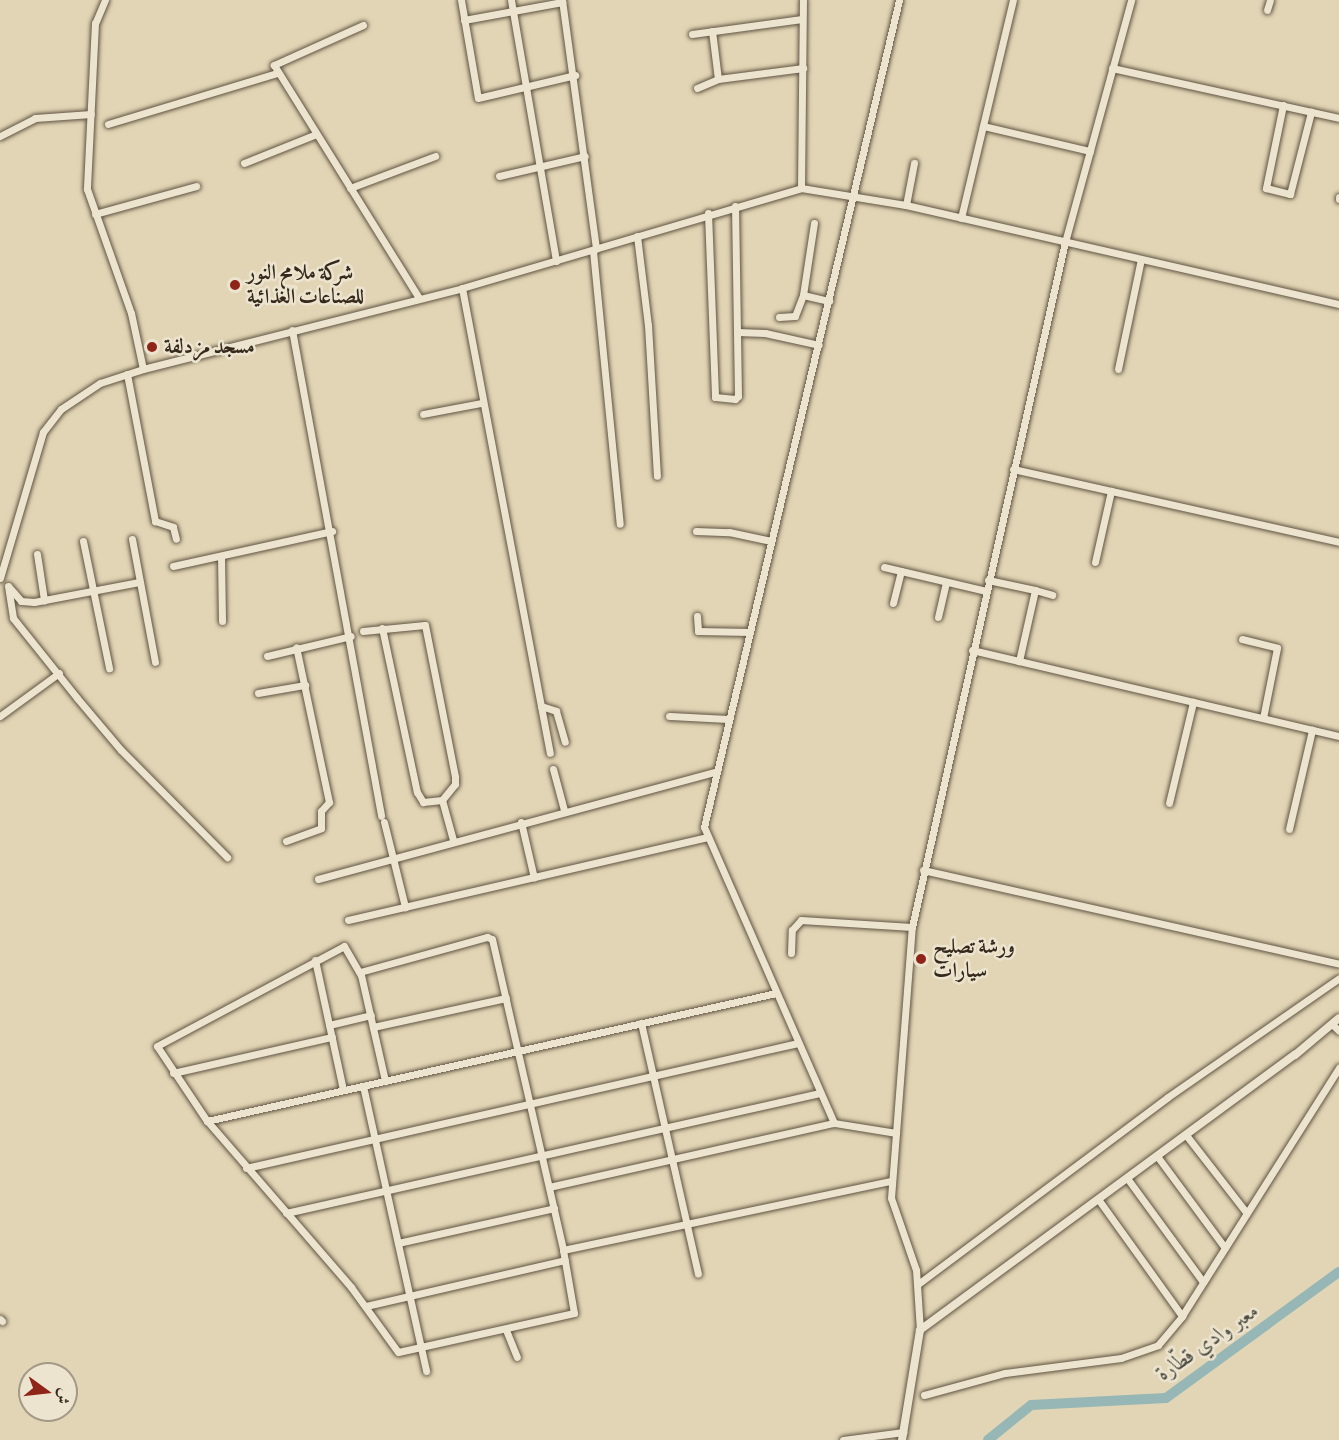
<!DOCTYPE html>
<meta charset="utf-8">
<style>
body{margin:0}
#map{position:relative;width:1339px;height:1440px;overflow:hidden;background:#e2d5b5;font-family:"Libre Bodoni",Amiri,serif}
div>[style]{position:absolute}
.river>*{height:10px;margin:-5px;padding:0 5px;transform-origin:5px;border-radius:5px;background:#96b7b5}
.roads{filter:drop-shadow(0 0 2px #605442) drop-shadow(0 0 2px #605442)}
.minor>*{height:7px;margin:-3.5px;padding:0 3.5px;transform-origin:3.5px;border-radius:3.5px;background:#ece4cf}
.tertiary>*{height:8px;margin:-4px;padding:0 4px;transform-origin:4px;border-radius:4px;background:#ece4cf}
.dots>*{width:16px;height:16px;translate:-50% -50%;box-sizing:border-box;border:3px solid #ece4cf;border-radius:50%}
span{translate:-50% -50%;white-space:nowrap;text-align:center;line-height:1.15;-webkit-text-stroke:5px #ece4cf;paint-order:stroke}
.poi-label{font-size:21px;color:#35291c;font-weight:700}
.left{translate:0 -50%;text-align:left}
.water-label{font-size:22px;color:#4d4c42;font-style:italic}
.north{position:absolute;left:18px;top:1362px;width:60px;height:60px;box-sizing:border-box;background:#ece4cf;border:2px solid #a39987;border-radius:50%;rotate:105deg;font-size:16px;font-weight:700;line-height:24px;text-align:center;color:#35291c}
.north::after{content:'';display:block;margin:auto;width:21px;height:27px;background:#8f2418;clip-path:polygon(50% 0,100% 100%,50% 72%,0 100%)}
</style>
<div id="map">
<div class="river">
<i style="left:988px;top:1440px;width:55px;rotate:-39.1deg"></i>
<i style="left:1031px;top:1405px;width:135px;rotate:-3deg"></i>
<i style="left:1166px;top:1398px;width:214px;rotate:-36.1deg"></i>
</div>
<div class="roads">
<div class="minor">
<i style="left:105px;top:0;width:25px;rotate:113deg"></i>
<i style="left:95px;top:23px;width:166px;rotate:92.8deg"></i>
<i style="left:87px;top:189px;width:132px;rotate:70.5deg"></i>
<i style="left:131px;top:313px;width:57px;rotate:77.9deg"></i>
<i style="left:461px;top:0;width:99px;rotate:80.2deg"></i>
<i style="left:478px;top:98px;width:100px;rotate:-13.3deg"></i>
<i style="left:511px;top:0;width:265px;rotate:80.2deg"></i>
<i style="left:562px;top:0;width:251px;rotate:82.2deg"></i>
<i style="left:1267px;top:10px;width:10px;rotate:-73deg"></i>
<i style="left:464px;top:20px;width:100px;rotate:-10.4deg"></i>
<i style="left:363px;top:25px;width:98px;rotate:155.8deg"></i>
<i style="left:274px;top:65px;width:274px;rotate:58.1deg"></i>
<i style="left:712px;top:31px;width:48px;rotate:82.9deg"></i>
<i style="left:718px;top:79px;width:86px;rotate:-7.4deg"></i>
<i style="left:692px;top:34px;width:111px;rotate:-7.8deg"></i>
<i style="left:1112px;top:68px;width:232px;rotate:12.4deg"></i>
<i style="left:697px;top:88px;width:23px;rotate:-23deg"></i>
<i style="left:1283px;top:105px;width:85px;rotate:101.6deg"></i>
<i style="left:1266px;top:188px;width:25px;rotate:14deg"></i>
<i style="left:1290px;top:194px;width:85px;rotate:-75.6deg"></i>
<i style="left:108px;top:124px;width:177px;rotate:-16.8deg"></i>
<i style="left:983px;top:126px;width:110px;rotate:13.2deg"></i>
<i style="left:0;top:136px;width:39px;rotate:-27deg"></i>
<i style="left:35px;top:118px;width:56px;rotate:-4.1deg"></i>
<i style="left:244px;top:163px;width:78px;rotate:-21.9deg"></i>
<i style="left:499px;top:176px;width:88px;rotate:-13.1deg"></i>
<i style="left:350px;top:188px;width:91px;rotate:-20.6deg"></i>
<i style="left:801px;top:188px;width:188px;rotate:-89.4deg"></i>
<i style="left:1339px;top:197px;width:2px;rotate:90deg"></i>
<i style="left:906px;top:205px;width:43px;rotate:-79.2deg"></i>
<i style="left:708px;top:213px;width:184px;rotate:87.8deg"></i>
<i style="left:715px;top:397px;width:20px;rotate:6deg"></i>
<i style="left:735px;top:399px;width:4px;rotate:-45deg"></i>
<i style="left:738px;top:396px;width:190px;rotate:-90.9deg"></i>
<i style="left:95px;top:214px;width:105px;rotate:-15.5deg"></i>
<i style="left:961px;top:218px;width:224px;rotate:-76.6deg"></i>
<i style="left:814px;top:223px;width:73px;rotate:98.7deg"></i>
<i style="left:803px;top:295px;width:27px;rotate:13deg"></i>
<i style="left:637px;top:236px;width:90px;rotate:83deg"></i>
<i style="left:648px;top:325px;width:151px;rotate:86.6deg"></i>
<i style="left:593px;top:251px;width:274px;rotate:84.4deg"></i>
<i style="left:462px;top:288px;width:473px;rotate:79.3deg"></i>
<i style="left:779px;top:317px;width:16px;rotate:-4deg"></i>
<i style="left:795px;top:316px;width:22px;rotate:-69deg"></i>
<i style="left:292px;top:330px;width:494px;rotate:79.6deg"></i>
<i style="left:737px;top:332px;width:28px;rotate:2deg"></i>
<i style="left:765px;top:333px;width:55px;rotate:12.5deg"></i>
<i style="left:1118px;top:369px;width:112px;rotate:-78.2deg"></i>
<i style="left:127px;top:374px;width:150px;rotate:79.2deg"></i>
<i style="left:155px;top:521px;width:19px;rotate:18deg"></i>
<i style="left:173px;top:527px;width:12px;rotate:76deg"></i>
<i style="left:423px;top:414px;width:59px;rotate:-10.7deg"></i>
<i style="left:1013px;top:469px;width:334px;rotate:12.6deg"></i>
<i style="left:696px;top:531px;width:33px;rotate:2deg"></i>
<i style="left:729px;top:532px;width:43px;rotate:12.1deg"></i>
<i style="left:132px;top:539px;width:125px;rotate:79.4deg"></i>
<i style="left:83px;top:541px;width:130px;rotate:78.4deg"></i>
<i style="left:37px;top:554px;width:47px;rotate:81.3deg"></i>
<i style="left:221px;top:556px;width:65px;rotate:89.1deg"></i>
<i style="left:1095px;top:562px;width:73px;rotate:-77.3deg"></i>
<i style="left:173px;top:566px;width:163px;rotate:-12.4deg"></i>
<i style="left:884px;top:567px;width:105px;rotate:13.2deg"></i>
<i style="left:0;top:578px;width:152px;rotate:-73.6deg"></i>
<i style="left:43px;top:432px;width:29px;rotate:-52deg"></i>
<i style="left:61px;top:409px;width:47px;rotate:-33.7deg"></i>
<i style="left:100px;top:383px;width:45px;rotate:-18deg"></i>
<i style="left:143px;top:369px;width:329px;rotate:-14.2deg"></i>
<i style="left:462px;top:288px;width:353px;rotate:-16.4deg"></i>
<i style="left:801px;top:188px;width:106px;rotate:9.2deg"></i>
<i style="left:906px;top:205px;width:444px;rotate:12.9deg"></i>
<i style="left:988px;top:580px;width:48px;rotate:12deg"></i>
<i style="left:1035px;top:590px;width:73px;rotate:102.7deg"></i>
<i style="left:8px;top:586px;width:32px;rotate:81deg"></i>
<i style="left:13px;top:618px;width:102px;rotate:51.3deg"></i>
<i style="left:77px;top:698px;width:68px;rotate:49.8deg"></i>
<i style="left:121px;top:750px;width:151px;rotate:45.3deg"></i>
<i style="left:9px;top:587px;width:18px;rotate:49deg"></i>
<i style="left:21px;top:601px;width:13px;rotate:4deg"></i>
<i style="left:34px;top:602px;width:107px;rotate:-10.8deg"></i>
<i style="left:1035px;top:590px;width:18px;rotate:16deg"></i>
<i style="left:893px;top:603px;width:33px;rotate:-76deg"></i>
<i style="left:697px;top:616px;width:15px;rotate:86deg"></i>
<i style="left:698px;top:631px;width:52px;rotate:1.1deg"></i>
<i style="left:938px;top:617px;width:35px;rotate:-77deg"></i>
<i style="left:382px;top:628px;width:168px;rotate:78deg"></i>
<i style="left:417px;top:792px;width:12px;rotate:59deg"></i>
<i style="left:423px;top:802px;width:19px;rotate:-6deg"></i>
<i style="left:363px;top:631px;width:62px;rotate:-5.5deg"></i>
<i style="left:425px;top:625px;width:155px;rotate:78.8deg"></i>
<i style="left:455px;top:777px;width:7px;rotate:90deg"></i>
<i style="left:455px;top:784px;width:21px;rotate:129deg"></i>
<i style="left:442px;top:800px;width:41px;rotate:74.6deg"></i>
<i style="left:1242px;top:639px;width:36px;rotate:14deg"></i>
<i style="left:1277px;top:648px;width:71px;rotate:101.3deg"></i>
<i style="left:972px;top:650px;width:377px;rotate:13.2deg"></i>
<i style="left:267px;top:656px;width:86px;rotate:-13.4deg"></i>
<i style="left:258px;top:693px;width:48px;rotate:-9.7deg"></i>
<i style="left:541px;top:706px;width:16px;rotate:18deg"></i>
<i style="left:556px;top:711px;width:32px;rotate:74deg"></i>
<i style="left:0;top:716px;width:73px;rotate:-36.1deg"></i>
<i style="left:669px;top:716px;width:60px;rotate:2.9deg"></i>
<i style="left:553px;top:769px;width:42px;rotate:75deg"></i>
<i style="left:1169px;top:803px;width:104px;rotate:-76.6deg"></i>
<i style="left:384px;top:822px;width:88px;rotate:76.1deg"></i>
<i style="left:521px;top:822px;width:57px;rotate:76.9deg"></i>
<i style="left:1289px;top:829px;width:102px;rotate:-76.9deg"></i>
<i style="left:286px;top:841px;width:37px;rotate:-20deg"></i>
<i style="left:321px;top:828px;width:17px;rotate:-90deg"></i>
<i style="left:321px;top:811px;width:12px;rotate:-48deg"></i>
<i style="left:329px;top:802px;width:158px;rotate:-102deg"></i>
<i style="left:923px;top:870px;width:426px;rotate:12.7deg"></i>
<i style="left:318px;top:879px;width:411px;rotate:-15.1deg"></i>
<i style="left:348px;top:920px;width:368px;rotate:-13deg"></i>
<i style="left:791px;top:953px;width:23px;rotate:-88deg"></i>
<i style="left:792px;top:930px;width:13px;rotate:-48deg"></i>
<i style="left:801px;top:920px;width:111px;rotate:3.6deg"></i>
<i style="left:315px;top:960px;width:133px;rotate:77.8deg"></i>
<i style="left:360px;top:972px;width:132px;rotate:-15.4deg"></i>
<i style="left:487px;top:937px;width:5px;rotate:22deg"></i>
<i style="left:492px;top:939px;width:319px;rotate:77.1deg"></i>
<i style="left:563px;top:1250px;width:64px;rotate:80.1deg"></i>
<i style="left:574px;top:1313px;width:180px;rotate:167.5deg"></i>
<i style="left:398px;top:1352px;width:80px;rotate:-125.9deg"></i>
<i style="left:351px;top:1287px;width:220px;rotate:-130.9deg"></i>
<i style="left:207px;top:1121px;width:90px;rotate:-123.7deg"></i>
<i style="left:157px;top:1046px;width:212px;rotate:-28.1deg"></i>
<i style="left:344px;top:946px;width:34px;rotate:60deg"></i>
<i style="left:361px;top:975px;width:109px;rotate:77.2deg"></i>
<i style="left:641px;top:1023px;width:257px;rotate:77.2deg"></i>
<i style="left:329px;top:1025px;width:43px;rotate:-13.4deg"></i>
<i style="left:1333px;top:1025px;width:8px;rotate:45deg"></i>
<i style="left:373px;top:1027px;width:136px;rotate:-12.3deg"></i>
<i style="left:173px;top:1073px;width:163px;rotate:-12.8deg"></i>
<i style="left:363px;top:1086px;width:292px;rotate:77.5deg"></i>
<i style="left:207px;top:1121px;width:583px;rotate:-12.68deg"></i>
<i style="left:896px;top:1133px;width:63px;rotate:-170.8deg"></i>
<i style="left:834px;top:1123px;width:323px;rotate:-113.7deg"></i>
<i style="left:704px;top:827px;width:850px;rotate:-76.73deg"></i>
<i style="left:1186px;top:1135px;width:98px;rotate:52.1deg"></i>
<i style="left:1157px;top:1156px;width:114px;rotate:53.5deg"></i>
<i style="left:246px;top:1168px;width:566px;rotate:-12.76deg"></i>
<i style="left:1127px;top:1178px;width:129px;rotate:53.8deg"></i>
<i style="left:549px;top:1187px;width:292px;rotate:-12.7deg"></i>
<i style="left:1098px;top:1199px;width:144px;rotate:54.3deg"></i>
<i style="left:286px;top:1213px;width:547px;rotate:-12.67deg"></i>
<i style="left:398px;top:1243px;width:160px;rotate:-12.6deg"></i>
<i style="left:563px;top:1250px;width:335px;rotate:-11.9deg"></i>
<i style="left:918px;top:1284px;width:312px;rotate:-36.8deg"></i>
<i style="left:1168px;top:1097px;width:208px;rotate:-34.8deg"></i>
<i style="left:366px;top:1306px;width:204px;rotate:-13deg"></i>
<i style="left:0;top:1319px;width:3px;rotate:45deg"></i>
<i style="left:506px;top:1330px;width:29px;rotate:68deg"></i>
<i style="left:920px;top:1330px;width:60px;rotate:-93.8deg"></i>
<i style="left:916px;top:1270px;width:76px;rotate:-109.1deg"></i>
<i style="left:891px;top:1198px;width:272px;rotate:-85.6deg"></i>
<i style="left:912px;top:927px;width:702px;rotate:-77.41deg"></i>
<i style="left:1065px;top:242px;width:251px;rotate:-74.7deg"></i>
<i style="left:924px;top:1395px;width:84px;rotate:-15.2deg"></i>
<i style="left:1005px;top:1373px;width:117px;rotate:-7.4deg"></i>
<i style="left:1121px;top:1358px;width:39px;rotate:-19deg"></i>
<i style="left:1158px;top:1345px;width:38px;rotate:-50deg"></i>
<i style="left:1182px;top:1316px;width:294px;rotate:-57.7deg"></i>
<i style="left:843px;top:1440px;width:61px;rotate:-7.6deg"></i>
</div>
<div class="tertiary">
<i style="left:902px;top:1440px;width:111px;rotate:-80.7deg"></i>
<i style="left:920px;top:1330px;width:465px;rotate:-36.3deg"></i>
<i style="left:1295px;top:1055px;width:57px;rotate:-40.1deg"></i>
</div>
</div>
<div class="dots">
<i style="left:235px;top:285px;background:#8f2418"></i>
<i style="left:152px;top:347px;background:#8f2418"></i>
<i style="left:921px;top:959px;background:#8f2418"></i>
</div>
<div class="poi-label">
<span class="left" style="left:247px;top:285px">شركة ملامح النور<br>للصناعات الغذائية</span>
<span class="left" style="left:164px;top:347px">مسجد مزدلفة</span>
<span class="left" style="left:933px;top:959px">ورشة تصليح<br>سيارات</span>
</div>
<div class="water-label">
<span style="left:1208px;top:1342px;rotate:-35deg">معبر وادي قطّارة</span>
</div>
<div class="north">ش</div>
</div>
